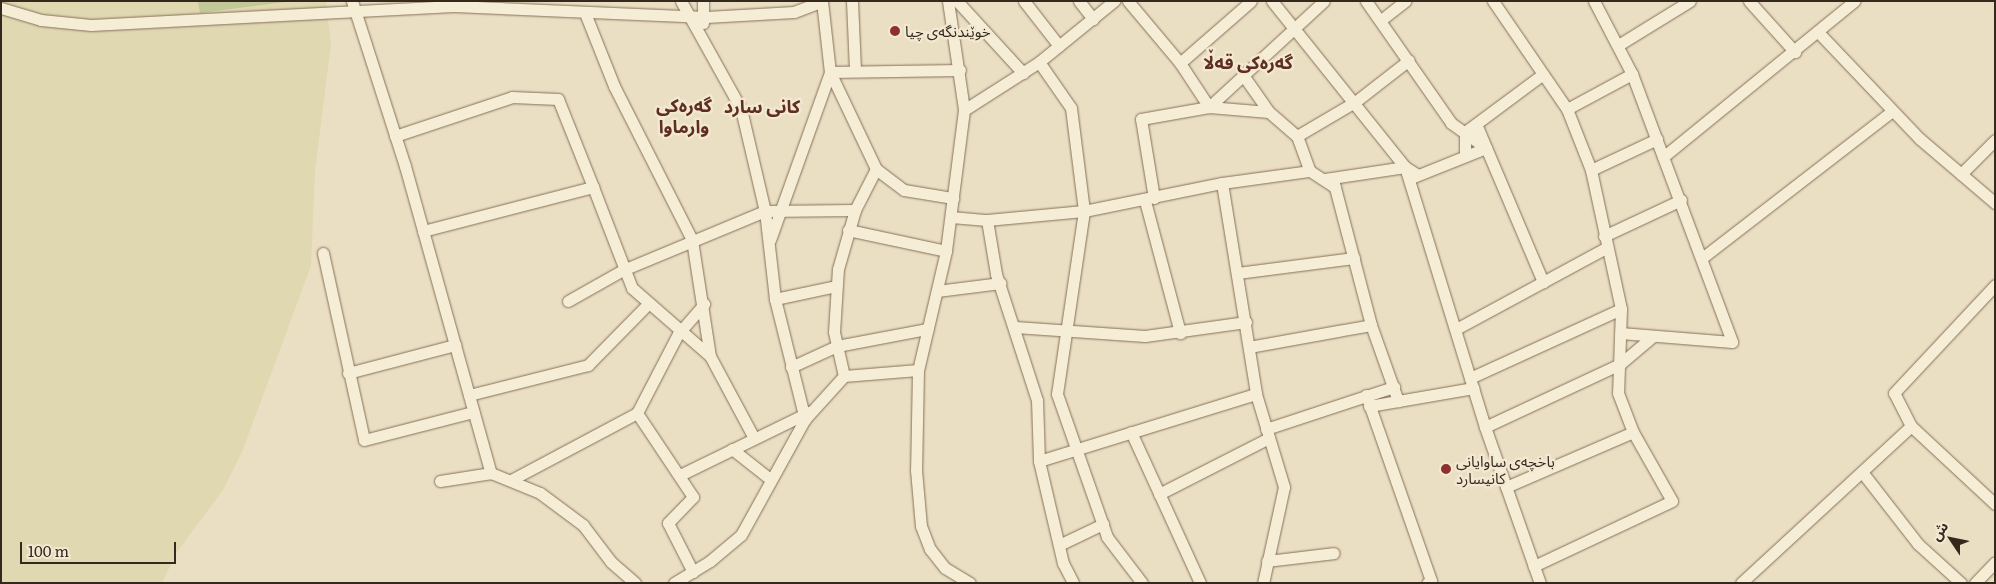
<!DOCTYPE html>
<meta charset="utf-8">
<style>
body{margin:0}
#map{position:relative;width:1996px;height:584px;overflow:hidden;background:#ebdfc3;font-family:Literata,"Noto Sans Arabic",serif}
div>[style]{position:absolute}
.farmland>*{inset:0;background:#e0d8b1}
.green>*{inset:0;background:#c2c898}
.roads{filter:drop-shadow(0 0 1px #84715b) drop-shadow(0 0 1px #84715b)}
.street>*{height:11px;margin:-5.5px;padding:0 5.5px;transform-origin:5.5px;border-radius:5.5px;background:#f6edd6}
.dots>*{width:14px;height:14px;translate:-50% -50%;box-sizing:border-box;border:2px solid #f3e9d2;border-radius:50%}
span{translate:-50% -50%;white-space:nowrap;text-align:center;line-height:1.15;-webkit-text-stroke:4.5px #f3e9d2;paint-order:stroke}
.poi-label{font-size:15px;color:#35291e}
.left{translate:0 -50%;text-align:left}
.quarter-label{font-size:18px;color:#5e2e21;font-weight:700}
.frame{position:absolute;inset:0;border:2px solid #35291e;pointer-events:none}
.north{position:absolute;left:1926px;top:514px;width:50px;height:50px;-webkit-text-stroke:4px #f3e9d2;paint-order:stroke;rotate:304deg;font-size:14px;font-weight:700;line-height:20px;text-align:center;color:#35291e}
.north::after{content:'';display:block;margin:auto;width:18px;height:22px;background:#35291e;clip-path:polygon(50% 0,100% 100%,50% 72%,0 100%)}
.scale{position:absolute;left:20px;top:542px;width:156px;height:22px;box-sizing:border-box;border:2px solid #35291e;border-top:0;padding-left:6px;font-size:15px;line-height:18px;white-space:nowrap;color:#35291e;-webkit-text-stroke:4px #f3e9d2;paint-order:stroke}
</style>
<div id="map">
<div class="farmland">
<i style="clip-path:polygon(1px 1px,326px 1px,331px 44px,315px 171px,311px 266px,242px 452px,223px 490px,177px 552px,162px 583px,1px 583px)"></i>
</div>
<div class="green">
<i style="clip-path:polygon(198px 1px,293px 1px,200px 13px)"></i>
</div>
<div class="roads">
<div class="street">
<i style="left:352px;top:1px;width:173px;rotate:72.2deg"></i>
<i style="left:405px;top:166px;width:319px;rotate:74.4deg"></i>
<i style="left:681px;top:1px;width:124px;rotate:60.9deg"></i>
<i style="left:741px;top:109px;width:105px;rotate:76.8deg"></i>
<i style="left:765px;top:211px;width:89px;rotate:83.5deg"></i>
<i style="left:775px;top:299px;width:124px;rotate:76deg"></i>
<i style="left:822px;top:1px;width:71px;rotate:83.6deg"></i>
<i style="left:830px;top:72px;width:107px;rotate:64.6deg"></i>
<i style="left:876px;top:169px;width:35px;rotate:37deg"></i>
<i style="left:904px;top:190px;width:50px;rotate:9.3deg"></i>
<i style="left:852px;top:1px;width:68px;rotate:87.5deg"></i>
<i style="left:948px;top:1px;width:110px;rotate:81.6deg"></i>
<i style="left:964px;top:110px;width:142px;rotate:97.3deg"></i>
<i style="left:946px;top:251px;width:122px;rotate:103.2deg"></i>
<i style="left:918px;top:370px;width:100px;rotate:91.1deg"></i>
<i style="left:916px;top:470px;width:56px;rotate:84.9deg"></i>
<i style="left:921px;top:526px;width:25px;rotate:69deg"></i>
<i style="left:930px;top:549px;width:24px;rotate:52deg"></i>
<i style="left:945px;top:568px;width:29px;rotate:31deg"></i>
<i style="left:957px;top:1px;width:98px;rotate:47.5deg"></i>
<i style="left:1024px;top:1px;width:57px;rotate:52.1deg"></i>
<i style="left:1079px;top:1px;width:23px;rotate:52deg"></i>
<i style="left:1128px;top:1px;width:81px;rotate:50deg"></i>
<i style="left:1180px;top:63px;width:53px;rotate:56.6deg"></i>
<i style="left:1209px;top:107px;width:156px;rotate:-42.7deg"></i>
<i style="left:1272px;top:1px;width:213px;rotate:51.3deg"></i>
<i style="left:1405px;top:167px;width:272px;rotate:72.9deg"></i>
<i style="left:1485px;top:427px;width:165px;rotate:70.6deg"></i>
<i style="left:1366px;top:1px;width:149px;rotate:55.1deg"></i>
<i style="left:1451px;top:123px;width:43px;rotate:35.5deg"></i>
<i style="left:1493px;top:1px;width:131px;rotate:55.6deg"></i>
<i style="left:1567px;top:109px;width:66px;rotate:68.5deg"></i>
<i style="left:1591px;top:170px;width:142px;rotate:77.8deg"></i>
<i style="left:1621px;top:309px;width:84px;rotate:92deg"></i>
<i style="left:1618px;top:393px;width:42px;rotate:69deg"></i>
<i style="left:1633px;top:432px;width:79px;rotate:60.5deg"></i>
<i style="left:1672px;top:501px;width:153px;rotate:154.8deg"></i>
<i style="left:1594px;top:1px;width:82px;rotate:62.5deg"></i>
<i style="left:1632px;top:74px;width:286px;rotate:69.5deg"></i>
<i style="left:1732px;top:342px;width:112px;rotate:-175.4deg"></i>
<i style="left:1749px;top:1px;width:69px;rotate:48deg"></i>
<i style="left:1px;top:8px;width:42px;rotate:16.7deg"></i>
<i style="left:41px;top:20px;width:50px;rotate:5.7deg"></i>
<i style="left:91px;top:25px;width:363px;rotate:-3deg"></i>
<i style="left:454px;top:6px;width:252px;rotate:2.5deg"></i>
<i style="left:706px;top:17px;width:88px;rotate:-3.3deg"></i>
<i style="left:794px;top:12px;width:30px;rotate:-21deg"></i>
<i style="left:585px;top:13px;width:79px;rotate:68.3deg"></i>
<i style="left:614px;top:86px;width:173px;rotate:63.1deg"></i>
<i style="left:692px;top:240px;width:117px;rotate:81.2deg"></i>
<i style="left:710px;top:356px;width:93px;rotate:61.8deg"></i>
<i style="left:1381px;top:20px;width:31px;rotate:-38deg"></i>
<i style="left:703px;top:23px;width:22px;rotate:-90deg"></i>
<i style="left:1818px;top:32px;width:148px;rotate:46.4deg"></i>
<i style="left:1920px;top:139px;width:99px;rotate:40.5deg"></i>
<i style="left:1620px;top:44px;width:82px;rotate:-31.6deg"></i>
<i style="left:1039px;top:62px;width:56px;rotate:55.2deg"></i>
<i style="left:1071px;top:108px;width:104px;rotate:82.8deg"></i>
<i style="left:1084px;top:211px;width:185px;rotate:98.4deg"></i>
<i style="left:1057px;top:394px;width:151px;rotate:70.7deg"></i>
<i style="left:1107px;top:537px;width:58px;rotate:52.7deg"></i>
<i style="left:1180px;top:63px;width:94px;rotate:-41.1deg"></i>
<i style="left:830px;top:72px;width:130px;rotate:-0.9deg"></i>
<i style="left:1243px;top:75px;width:45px;rotate:54.9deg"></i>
<i style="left:1269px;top:112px;width:37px;rotate:41deg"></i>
<i style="left:1297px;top:136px;width:37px;rotate:70deg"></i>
<i style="left:1567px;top:109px;width:74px;rotate:-28.3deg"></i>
<i style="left:964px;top:110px;width:89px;rotate:-32.6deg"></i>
<i style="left:1039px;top:62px;width:97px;rotate:-39.1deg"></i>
<i style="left:1476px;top:124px;width:172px;rotate:67deg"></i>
<i style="left:395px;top:136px;width:123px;rotate:-18.4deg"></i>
<i style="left:512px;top:97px;width:46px;rotate:2.5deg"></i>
<i style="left:558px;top:99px;width:95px;rotate:68.3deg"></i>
<i style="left:1297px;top:136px;width:67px;rotate:-30.4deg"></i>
<i style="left:1355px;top:102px;width:68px;rotate:-37.9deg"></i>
<i style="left:1465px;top:156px;width:24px;rotate:-90deg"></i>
<i style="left:1465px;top:132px;width:97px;rotate:-36.6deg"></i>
<i style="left:1663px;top:157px;width:247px;rotate:-39.2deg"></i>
<i style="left:1591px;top:170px;width:73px;rotate:-25.2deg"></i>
<i style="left:1961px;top:174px;width:48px;rotate:-45deg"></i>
<i style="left:1411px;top:178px;width:81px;rotate:-21.8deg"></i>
<i style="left:1325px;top:179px;width:81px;rotate:-8.5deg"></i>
<i style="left:1405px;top:167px;width:15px;rotate:32deg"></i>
<i style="left:1333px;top:180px;width:150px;rotate:75.3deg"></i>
<i style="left:1371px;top:325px;width:81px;rotate:70.4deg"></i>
<i style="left:1222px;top:183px;width:214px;rotate:80.8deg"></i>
<i style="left:1256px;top:394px;width:97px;rotate:73.2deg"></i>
<i style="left:1284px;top:487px;width:98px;rotate:102.3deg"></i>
<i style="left:1154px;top:198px;width:80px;rotate:-99.3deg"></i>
<i style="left:1141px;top:119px;width:69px;rotate:-10deg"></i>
<i style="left:1209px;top:107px;width:60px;rotate:4.8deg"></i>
<i style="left:1145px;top:201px;width:137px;rotate:75.1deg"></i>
<i style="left:951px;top:217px;width:36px;rotate:5deg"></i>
<i style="left:987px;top:220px;width:97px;rotate:-5.3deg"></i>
<i style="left:1084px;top:211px;width:141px;rotate:-11.5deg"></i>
<i style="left:1222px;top:183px;width:89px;rotate:-7.8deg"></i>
<i style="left:1310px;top:171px;width:30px;rotate:33deg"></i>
<i style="left:987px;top:220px;width:55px;rotate:80.5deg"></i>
<i style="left:996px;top:274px;width:133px;rotate:72deg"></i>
<i style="left:1037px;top:400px;width:61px;rotate:88.1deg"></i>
<i style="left:1039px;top:461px;width:105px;rotate:76.8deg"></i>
<i style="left:1063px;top:563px;width:22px;rotate:63deg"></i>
<i style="left:848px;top:230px;width:100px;rotate:12.1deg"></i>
<i style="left:423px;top:231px;width:176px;rotate:-14.5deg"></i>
<i style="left:593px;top:187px;width:108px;rotate:68.9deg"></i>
<i style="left:632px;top:288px;width:103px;rotate:41.1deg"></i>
<i style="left:1604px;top:236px;width:85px;rotate:-25.1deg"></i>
<i style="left:770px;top:240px;width:178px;rotate:-70.3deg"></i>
<i style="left:323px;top:253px;width:191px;rotate:77.6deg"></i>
<i style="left:364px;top:440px;width:113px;rotate:-14.4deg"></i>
<i style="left:1702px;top:258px;width:240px;rotate:-37.7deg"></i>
<i style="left:1237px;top:273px;width:118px;rotate:-7.3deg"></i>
<i style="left:937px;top:291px;width:64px;rotate:-7.2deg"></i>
<i style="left:775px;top:299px;width:62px;rotate:-12deg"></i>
<i style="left:568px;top:301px;width:63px;rotate:-29.4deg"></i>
<i style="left:623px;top:270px;width:154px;rotate:-22.6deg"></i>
<i style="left:765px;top:211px;width:90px;rotate:-0.6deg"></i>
<i style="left:1015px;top:327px;width:130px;rotate:4deg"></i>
<i style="left:1145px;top:336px;width:102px;rotate:-7.9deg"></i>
<i style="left:1456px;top:329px;width:170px;rotate:-28.4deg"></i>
<i style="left:1249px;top:347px;width:124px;rotate:-10.2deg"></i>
<i style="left:791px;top:367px;width:51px;rotate:-24.5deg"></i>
<i style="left:837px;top:346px;width:92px;rotate:-10.7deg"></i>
<i style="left:348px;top:373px;width:111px;rotate:-14.7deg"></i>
<i style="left:844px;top:376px;width:45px;rotate:-102.8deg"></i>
<i style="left:834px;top:332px;width:63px;rotate:-86.4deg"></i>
<i style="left:838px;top:269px;width:61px;rotate:-73.9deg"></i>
<i style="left:855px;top:210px;width:46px;rotate:-62.9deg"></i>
<i style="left:1470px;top:378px;width:166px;rotate:-24.6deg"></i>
<i style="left:469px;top:395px;width:123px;rotate:-14.1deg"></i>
<i style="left:588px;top:365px;width:84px;rotate:-45.5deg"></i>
<i style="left:1366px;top:395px;width:197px;rotate:70.7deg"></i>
<i style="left:1431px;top:581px;width:4px;rotate:153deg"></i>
<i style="left:1369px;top:406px;width:106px;rotate:-9.8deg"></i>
<i style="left:637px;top:413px;width:101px;rotate:56.3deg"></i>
<i style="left:693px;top:497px;width:36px;rotate:134deg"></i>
<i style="left:668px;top:523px;width:55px;rotate:63deg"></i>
<i style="left:1911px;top:426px;width:37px;rotate:-117deg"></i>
<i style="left:1894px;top:393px;width:148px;rotate:-46.9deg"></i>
<i style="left:1485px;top:427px;width:149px;rotate:-25deg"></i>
<i style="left:1620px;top:364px;width:43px;rotate:-40.3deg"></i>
<i style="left:1266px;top:429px;width:135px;rotate:-18.2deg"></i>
<i style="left:1131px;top:432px;width:166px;rotate:65.4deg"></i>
<i style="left:732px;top:449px;width:48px;rotate:38.3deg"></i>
<i style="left:1039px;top:461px;width:227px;rotate:-17.2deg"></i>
<i style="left:1862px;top:472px;width:91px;rotate:52.1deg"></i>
<i style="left:1918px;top:544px;width:58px;rotate:42.2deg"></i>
<i style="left:680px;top:475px;width:144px;rotate:-26deg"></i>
<i style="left:511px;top:480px;width:143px;rotate:-28deg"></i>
<i style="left:637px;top:413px;width:89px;rotate:-62.6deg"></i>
<i style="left:678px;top:334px;width:40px;rotate:-49deg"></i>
<i style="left:440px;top:481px;width:52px;rotate:-8.9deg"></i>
<i style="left:491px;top:473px;width:53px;rotate:22.2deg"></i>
<i style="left:540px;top:493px;width:54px;rotate:36.7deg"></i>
<i style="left:583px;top:525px;width:46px;rotate:52.9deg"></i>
<i style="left:611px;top:562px;width:32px;rotate:41deg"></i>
<i style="left:1506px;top:487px;width:138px;rotate:-23.4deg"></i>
<i style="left:1159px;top:494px;width:123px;rotate:-27deg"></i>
<i style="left:1059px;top:545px;width:49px;rotate:-25.5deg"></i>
<i style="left:1267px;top:561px;width:67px;rotate:-6.8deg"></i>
<i style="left:674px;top:583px;width:42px;rotate:-31.4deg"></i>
<i style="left:710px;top:561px;width:40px;rotate:-40deg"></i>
<i style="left:741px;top:535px;width:132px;rotate:-61.1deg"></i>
<i style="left:805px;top:419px;width:58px;rotate:-47.8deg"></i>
<i style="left:844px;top:376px;width:74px;rotate:-4.6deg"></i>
<i style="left:1741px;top:583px;width:231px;rotate:-42.7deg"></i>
<i style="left:1911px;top:426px;width:115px;rotate:42.9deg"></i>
<i style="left:1975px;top:583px;width:29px;rotate:-46deg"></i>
</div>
</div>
<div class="dots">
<i style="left:895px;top:31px;background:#8e3030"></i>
<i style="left:1446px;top:469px;background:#8e3030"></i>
</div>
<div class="poi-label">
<span class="left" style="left:905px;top:31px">خوێندنگەی چیا</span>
<span class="left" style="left:1456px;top:469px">باخچەی ساوایانی<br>کانیسارد</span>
</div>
<div class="quarter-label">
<span style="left:1248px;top:62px">گەرەکی قەڵا</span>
<span style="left:684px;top:116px">گەرەکی<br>وارماوا</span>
<span style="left:762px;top:106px">کانی سارد</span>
</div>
<div class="frame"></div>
<div class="north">ش</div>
<div class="scale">100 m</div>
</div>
